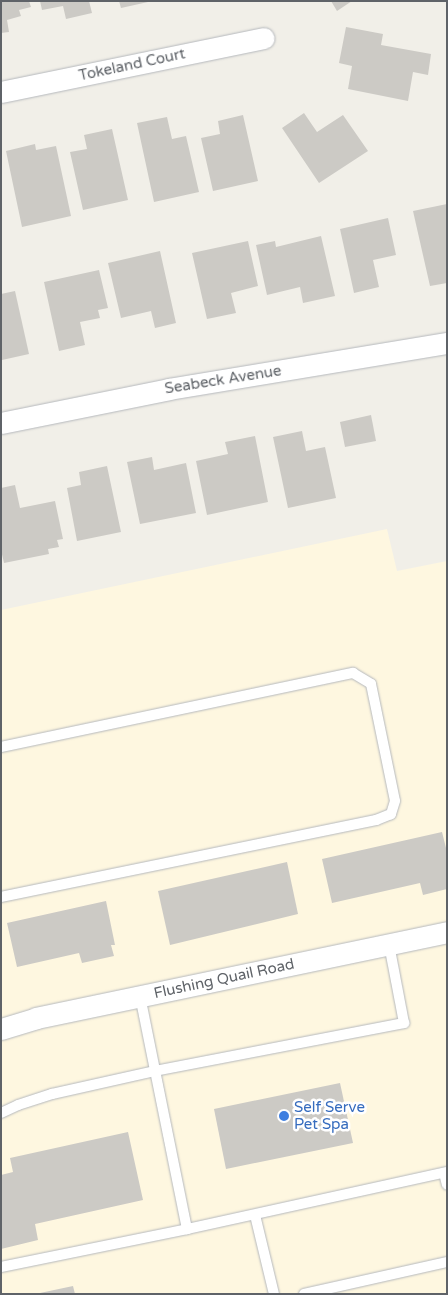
<!DOCTYPE html>
<style>
body{margin:0}
#map{position:relative;width:448px;height:1295px;overflow:hidden;background:#f1efe8;font-family:"Varela Round",sans-serif}
div>[style]{position:absolute}
.commercial>*{inset:0;background:#fef7e0}
.building>*{inset:0;background:#cccac5}
.roads{filter:drop-shadow(0 0 1px #b5b8bc) drop-shadow(0 0 1px #b5b8bc)}
.lane>*{height:10px;margin:-5px;padding:0 5px;transform-origin:5px;border-radius:5px;background:#fff}
.street>*{height:21px;margin:-10.5px;padding:0 10.5px;transform-origin:10.5px;border-radius:10.5px;background:#fff}
.dots>*{width:14px;height:14px;translate:-50% -50%;box-sizing:border-box;border:2px solid #fff;border-radius:50%}
span{translate:-50% -50%;white-space:nowrap;text-align:center;line-height:1.15;-webkit-text-stroke:5px #fff;paint-order:stroke}
.street-label{font-size:15px;color:#5f6368}
.shop-label{font-size:15px;color:#366cbe}
.left{translate:0 -50%;text-align:left}
.frame{position:absolute;inset:0;border:2px solid #5f6368;pointer-events:none}
</style>
<div id="map">
<div class="commercial">
<i style="clip-path:polygon(387px 529px,397px 571px,447px 561px,447px 1294px,1px 1294px,1px 610px)"></i>
</div>
<div class="building">
<i style="clip-path:polygon(1px 1px,29px 1px,31px 7px,19px 10px,21px 16px,7px 20px,9px 32px,1px 33px)"></i>
<i style="clip-path:polygon(40px 1px,89px 1px,92px 13px,66px 19px,63px 6px,42px 10px)"></i>
<i style="clip-path:polygon(119px 1px,148px 1px,148px 2px,121px 8px)"></i>
<i style="clip-path:polygon(331px 1px,352px 1px,337px 11px)"></i>
<i style="clip-path:polygon(346px 27px,383px 34px,381px 45px,431px 54px,428px 75px,413px 72px,408px 101px,348px 89px,352px 66px,339px 63px)"></i>
<i style="clip-path:polygon(304px 113px,317px 132px,343px 115px,368px 151px,319px 183px,282px 128px)"></i>
<i style="clip-path:polygon(243px 115px,258px 181px,213px 191px,201px 138px,220px 134px,218px 121px)"></i>
<i style="clip-path:polygon(167px 117px,172px 139px,186px 136px,199px 192px,154px 202px,137px 123px)"></i>
<i style="clip-path:polygon(112px 129px,128px 200px,83px 210px,70px 152px,87px 149px,84px 135px)"></i>
<i style="clip-path:polygon(35px 144px,36px 150px,56px 146px,71px 216px,22px 227px,6px 151px)"></i>
<i style="clip-path:polygon(447px 204px,447px 283px,430px 286px,413px 211px)"></i>
<i style="clip-path:polygon(388px 218px,396px 255px,373px 260px,379px 287px,354px 293px,340px 229px)"></i>
<i style="clip-path:polygon(321px 236px,335px 296px,303px 303px,300px 287px,267px 295px,256px 245px,275px 241px,276px 247px)"></i>
<i style="clip-path:polygon(248px 241px,258px 286px,231px 293px,236px 313px,207px 319px,192px 253px)"></i>
<i style="clip-path:polygon(160px 251px,176px 323px,155px 328px,151px 311px,121px 318px,108px 263px)"></i>
<i style="clip-path:polygon(99px 270px,108px 308px,98px 310px,100px 318px,80px 322px,85px 345px,59px 351px,44px 282px)"></i>
<i style="clip-path:polygon(15px 291px,29px 354px,2px 360px,1px 294px)"></i>
<i style="clip-path:polygon(371px 415px,376px 441px,345px 447px,340px 422px)"></i>
<i style="clip-path:polygon(302px 431px,306px 451px,325px 447px,336px 498px,288px 508px,273px 437px)"></i>
<i style="clip-path:polygon(255px 436px,268px 502px,207px 515px,196px 461px,228px 454px,225px 442px)"></i>
<i style="clip-path:polygon(152px 457px,154px 470px,186px 463px,196px 513px,140px 524px,127px 462px)"></i>
<i style="clip-path:polygon(107px 466px,121px 532px,77px 541px,67px 488px,81px 485px,79px 472px)"></i>
<i style="clip-path:polygon(15px 485px,20px 508px,55px 501px,63px 539px,57px 540px,59px 547px,48px 549px,49px 554px,4px 563px,1px 550px,1px 488px)"></i>
<i style="clip-path:polygon(442px 832px,447px 852px,447px 889px,423px 895px,420px 883px,332px 903px,322px 859px)"></i>
<i style="clip-path:polygon(287px 862px,298px 914px,170px 945px,158px 891px)"></i>
<i style="clip-path:polygon(106px 901px,115px 945px,111px 945px,114px 956px,82px 963px,79px 953px,17px 967px,7px 923px)"></i>
<i style="clip-path:polygon(340px 1083px,353px 1143px,226px 1169px,214px 1109px)"></i>
<i style="clip-path:polygon(128px 1132px,143px 1200px,35px 1224px,38px 1240px,1px 1249px,1px 1175px,13px 1172px,10px 1158px)"></i>
<i style="clip-path:polygon(73px 1286px,75px 1294px,40px 1294px,40px 1293px)"></i>
</div>
<div class="roads">
<div class="lane">
<i style="left:1px;top:747px;width:360px;rotate:-11.9deg"></i>
<i style="left:353px;top:673px;width:21px;rotate:31deg"></i>
<i style="left:371px;top:684px;width:119px;rotate:78.4deg"></i>
<i style="left:395px;top:801px;width:14px;rotate:107deg"></i>
<i style="left:391px;top:814px;width:16px;rotate:158deg"></i>
<i style="left:376px;top:820px;width:383px;rotate:168.4deg"></i>
<i style="left:1px;top:1113px;width:19px;rotate:-25deg"></i>
<i style="left:18px;top:1105px;width:36px;rotate:-18deg"></i>
<i style="left:52px;top:1094px;width:106px;rotate:-12.6deg"></i>
<i style="left:155px;top:1071px;width:254px;rotate:-10.9deg"></i>
<i style="left:404px;top:1023px;width:80px;rotate:-100.8deg"></i>
<i style="left:444px;top:1173px;width:12px;rotate:76deg"></i>
<i style="left:255px;top:1215px;width:81px;rotate:76.5deg"></i>
<i style="left:187px;top:1229px;width:266px;rotate:-12.4deg"></i>
<i style="left:1px;top:1267px;width:190px;rotate:-11.5deg"></i>
<i style="left:187px;top:1229px;width:238px;rotate:-101.4deg"></i>
<i style="left:304px;top:1294px;width:147px;rotate:-12.6deg"></i>
</div>
<div class="street">
<i style="left:1px;top:92px;width:268px;rotate:-11.6deg"></i>
<i style="left:1px;top:423px;width:171px;rotate:-11.4deg"></i>
<i style="left:169px;top:389px;width:282px;rotate:-9.4deg"></i>
<i style="left:1px;top:1029px;width:37px;rotate:-17deg"></i>
<i style="left:36px;top:1018px;width:420px;rotate:-11.8deg"></i>
</div>
</div>
<div class="dots">
<i style="left:284px;top:1116px;background:#3f7fe0"></i>
</div>
<div class="street-label">
<span style="left:132px;top:65px;rotate:-12deg">Tokeland Court</span>
<span style="left:223px;top:380px;rotate:-9deg">Seabeck Avenue</span>
<span style="left:224px;top:979px;rotate:-12deg">Flushing Quail Road</span>
</div>
<div class="shop-label">
<span class="left" style="left:294px;top:1116px">Self Serve<br>Pet Spa</span>
</div>
<div class="frame"></div>
</div>
